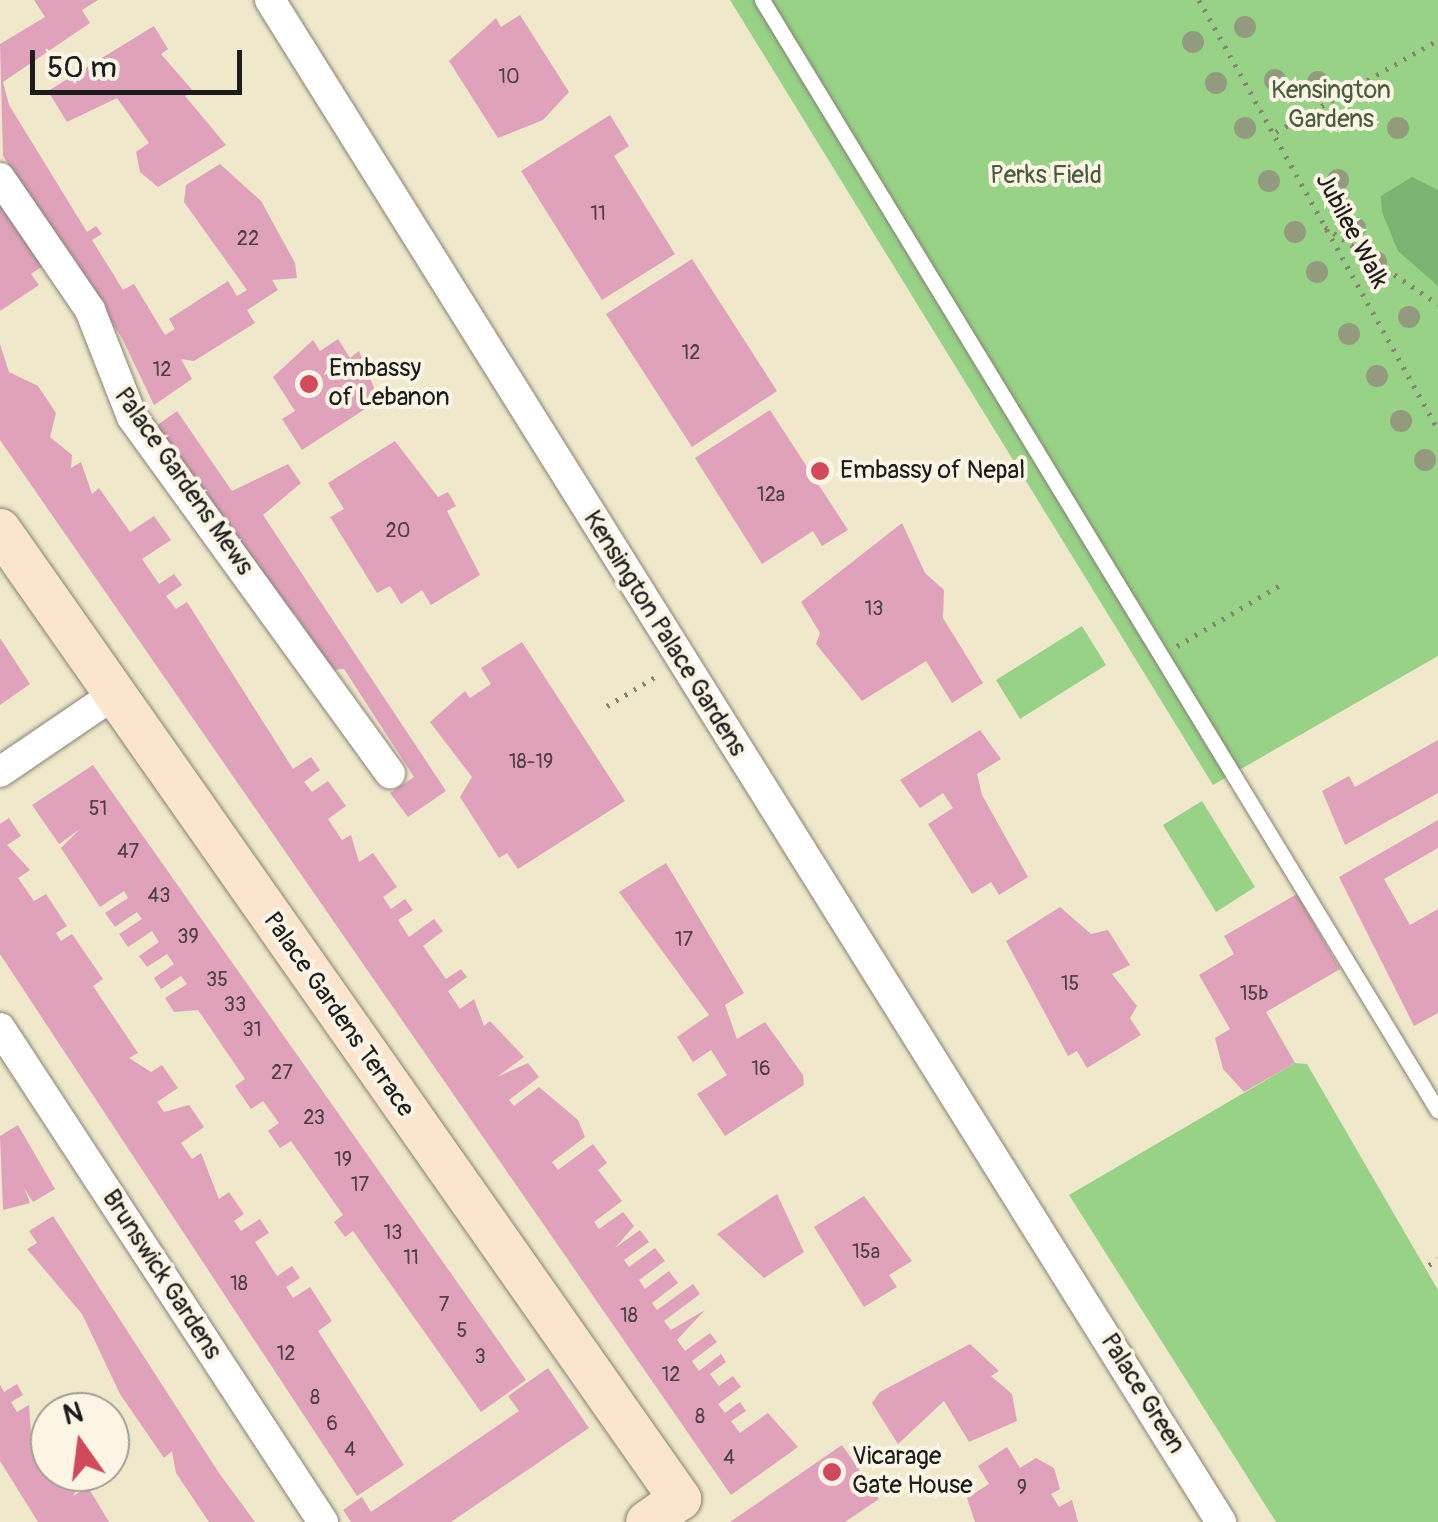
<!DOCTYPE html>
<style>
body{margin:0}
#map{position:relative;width:1438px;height:1522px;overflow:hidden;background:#f0e8cb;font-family:Pangolin,sans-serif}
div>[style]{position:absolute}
.green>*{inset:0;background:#97d286}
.forest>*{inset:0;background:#79b473}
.building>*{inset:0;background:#e0a2ba}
.path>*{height:5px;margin-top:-2.5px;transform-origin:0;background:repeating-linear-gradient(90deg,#868274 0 2.5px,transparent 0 10.5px)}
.roads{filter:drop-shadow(0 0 2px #868274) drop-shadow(0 0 2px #868274)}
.lane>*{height:15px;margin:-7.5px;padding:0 7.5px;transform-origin:7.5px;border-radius:7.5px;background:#fff}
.street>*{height:30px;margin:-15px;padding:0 15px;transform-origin:15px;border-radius:15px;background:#fff}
.secondary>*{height:42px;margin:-21px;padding:0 21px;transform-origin:21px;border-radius:21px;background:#fce5cf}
.trees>*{width:22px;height:22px;margin:-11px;border-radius:50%;background:#939b7f}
.dots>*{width:28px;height:28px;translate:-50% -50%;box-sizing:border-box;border:5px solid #fcf5e5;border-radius:50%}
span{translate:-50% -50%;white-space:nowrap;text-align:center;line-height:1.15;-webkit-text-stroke:8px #fcf5e5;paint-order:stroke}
.number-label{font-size:20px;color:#4d3e44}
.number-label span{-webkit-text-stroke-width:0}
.park-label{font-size:25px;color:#475c41}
.street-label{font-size:25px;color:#1c1c1c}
.poi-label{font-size:25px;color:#1c1c1c}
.left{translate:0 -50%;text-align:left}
.north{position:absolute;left:30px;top:1392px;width:100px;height:100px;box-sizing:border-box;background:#fcf5e5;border:2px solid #a29e95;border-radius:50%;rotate:346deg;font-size:28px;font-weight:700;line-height:40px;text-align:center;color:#1c1c1c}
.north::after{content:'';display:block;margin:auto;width:35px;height:45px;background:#d1495b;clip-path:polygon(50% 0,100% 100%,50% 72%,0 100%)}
.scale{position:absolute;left:30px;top:50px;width:212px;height:45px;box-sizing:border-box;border:5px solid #1c1c1c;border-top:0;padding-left:12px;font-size:30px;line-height:35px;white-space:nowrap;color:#1c1c1c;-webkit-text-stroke:8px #fcf5e5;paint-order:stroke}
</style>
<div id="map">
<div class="green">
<i style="clip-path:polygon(730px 0,1438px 0,1438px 656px,1213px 785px)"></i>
<i style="clip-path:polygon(1082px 626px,1106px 665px,1020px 719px,996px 680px)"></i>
<i style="clip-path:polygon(1202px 801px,1255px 887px,1216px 912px,1163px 825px)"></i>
<i style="clip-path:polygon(1295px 1063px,1307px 1064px,1438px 1290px,1438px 1522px,1276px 1522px,1069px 1195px)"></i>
</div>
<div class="forest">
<i style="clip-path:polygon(1412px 177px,1438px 190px,1438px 286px,1398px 251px,1382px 212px,1381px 196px)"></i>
</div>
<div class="building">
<i style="clip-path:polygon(34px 0,98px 0,82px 10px,90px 23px,3px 82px,9px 105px,87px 232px,96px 226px,102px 234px,92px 240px,123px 290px,134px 284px,165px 335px,175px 329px,169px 319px,228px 281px,237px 296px,247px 290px,184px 202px,186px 185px,220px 164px,261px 201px,295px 263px,297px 278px,272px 280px,278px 290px,247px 310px,255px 323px,194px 361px,181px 359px,192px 379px,154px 405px,122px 338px,3px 156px,0 44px,45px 17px)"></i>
<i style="clip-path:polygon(520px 15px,569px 92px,543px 120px,498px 138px,449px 61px,496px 18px,501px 27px)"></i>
<i style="clip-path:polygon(154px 26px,168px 49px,161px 54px,193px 91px,185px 96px,226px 145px,158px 187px,140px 172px,136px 152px,149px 143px,117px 98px,67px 122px,48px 91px)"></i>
<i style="clip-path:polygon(610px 115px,629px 146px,614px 156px,675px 254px,602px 300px,521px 171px)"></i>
<i style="clip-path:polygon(0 199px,44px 265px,31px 274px,39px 285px,0 311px)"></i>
<i style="clip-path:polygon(692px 259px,777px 391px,692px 447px,606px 314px)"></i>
<i style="clip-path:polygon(338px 339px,350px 358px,359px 351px,379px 400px,302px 450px,282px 419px,295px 411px,273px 377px,313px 340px,320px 351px)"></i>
<i style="clip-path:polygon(0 344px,9px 372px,38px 386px,56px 413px,50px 437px,72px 455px,71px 468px,81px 462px,92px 494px,99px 488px,130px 532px,154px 516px,171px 540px,142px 559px,159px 584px,174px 574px,182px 585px,166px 596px,176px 609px,187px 602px,293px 769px,311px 757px,320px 770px,304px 782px,312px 792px,328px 781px,346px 806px,328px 819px,342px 840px,351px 835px,359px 862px,373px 853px,397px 887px,383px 897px,391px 909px,405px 899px,413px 910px,398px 920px,409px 937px,434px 919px,443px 931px,423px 946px,446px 979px,461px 969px,467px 977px,448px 991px,460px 1009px,474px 999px,484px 1026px,490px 1021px,524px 1057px,497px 1077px,528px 1063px,539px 1077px,509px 1100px,514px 1106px,539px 1087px,578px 1120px,585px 1137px,552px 1162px,558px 1170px,593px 1144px,607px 1163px,598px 1170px,622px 1201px,594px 1222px,599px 1229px,623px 1212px,634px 1226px,615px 1248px,640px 1230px,649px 1242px,624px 1260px,629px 1267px,655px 1248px,665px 1261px,639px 1280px,645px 1289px,669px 1271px,678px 1283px,652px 1303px,657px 1310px,693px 1284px,700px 1294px,664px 1321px,671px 1330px,705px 1310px,677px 1340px,685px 1351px,710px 1333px,717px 1342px,692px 1361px,699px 1371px,721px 1354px,726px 1362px,710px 1374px,719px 1386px,733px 1376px,741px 1387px,718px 1404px,725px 1413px,740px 1402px,746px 1411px,731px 1421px,740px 1433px,768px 1413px,798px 1447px,731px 1495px,0 440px)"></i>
<i style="clip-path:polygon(770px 410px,848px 530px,822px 546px,813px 531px,762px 564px,695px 458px)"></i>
<i style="clip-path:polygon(177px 411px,232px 491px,288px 464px,301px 483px,263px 515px,446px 791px,408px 817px,390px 793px,414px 777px,344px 669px,331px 670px,295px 614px,288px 619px,155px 427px)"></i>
<i style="clip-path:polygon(395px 441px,438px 497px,448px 492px,456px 506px,447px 511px,480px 575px,431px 605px,422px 590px,401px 604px,390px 586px,377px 593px,330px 517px,344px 509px,328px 483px)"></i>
<i style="clip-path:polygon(902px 523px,925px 573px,944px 590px,943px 618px,983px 683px,952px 703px,926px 661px,862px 701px,816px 644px,820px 633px,801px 602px)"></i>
<i style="clip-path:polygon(0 638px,30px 684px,0 705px)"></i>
<i style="clip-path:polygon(522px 642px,625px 801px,518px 869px,507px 853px,499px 858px,460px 797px,472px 777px,430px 722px,465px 691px,470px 698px,491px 684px,481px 668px)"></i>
<i style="clip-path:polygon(980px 730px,1001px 759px,977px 774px,982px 795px,1028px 877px,999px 895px,991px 882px,972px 894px,928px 824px,953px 808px,943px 793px,920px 808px,900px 780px)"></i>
<i style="clip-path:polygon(1438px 740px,1438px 793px,1345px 845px,1322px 791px,1349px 776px,1355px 787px)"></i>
<i style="clip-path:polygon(93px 765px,526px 1380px,481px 1412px,353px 1231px,345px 1237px,334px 1222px,343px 1215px,291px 1141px,280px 1148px,268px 1131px,279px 1123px,263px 1101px,251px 1109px,235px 1086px,245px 1079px,198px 1010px,174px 1012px,165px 998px,187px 984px,181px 976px,161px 989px,154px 978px,174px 964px,167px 954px,147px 967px,139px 956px,159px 942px,152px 931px,128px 947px,119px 934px,142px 919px,137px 912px,115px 927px,105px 913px,128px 898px,124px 891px,100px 907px,61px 848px,80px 829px,59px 844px,32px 805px)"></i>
<i style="clip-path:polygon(9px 818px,21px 836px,7px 845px,30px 870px,18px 878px,34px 901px,46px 894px,67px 926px,56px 933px,61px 941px,72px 934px,103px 979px,93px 986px,138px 1053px,129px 1058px,151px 1072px,162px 1065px,178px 1088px,157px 1102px,164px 1112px,189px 1105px,204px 1127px,181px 1143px,192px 1159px,201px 1153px,219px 1199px,229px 1192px,244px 1214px,234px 1221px,241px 1231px,260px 1219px,269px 1233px,255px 1242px,277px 1276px,292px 1266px,300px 1278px,286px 1287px,293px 1298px,310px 1287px,332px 1321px,318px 1331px,404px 1465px,357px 1496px,0 954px,0 824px)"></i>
<i style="clip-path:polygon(1438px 820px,1438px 848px,1384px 879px,1410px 925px,1438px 909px,1438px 1013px,1414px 1026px,1339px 877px)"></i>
<i style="clip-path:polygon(666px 863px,744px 993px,725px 1005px,737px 1039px,765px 1022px,803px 1075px,804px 1085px,725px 1136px,697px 1094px,727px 1075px,711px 1050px,693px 1062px,677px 1037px,709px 1015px,619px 892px)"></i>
<i style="clip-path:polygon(1297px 894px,1340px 969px,1266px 1012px,1295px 1063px,1244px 1092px,1223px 1069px,1215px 1038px,1230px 1029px,1199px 975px,1234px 954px,1224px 936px)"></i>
<i style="clip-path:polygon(1060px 907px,1091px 934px,1108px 930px,1130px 965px,1112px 974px,1137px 1006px,1130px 1018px,1141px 1035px,1087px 1068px,1077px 1051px,1068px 1056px,1006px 941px)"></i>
<i style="clip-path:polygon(18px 1125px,55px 1189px,33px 1202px,24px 1188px,30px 1203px,3px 1210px,0 1136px)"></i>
<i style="clip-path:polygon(777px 1194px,804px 1252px,764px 1278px,717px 1234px)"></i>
<i style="clip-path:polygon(864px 1196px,912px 1261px,889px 1275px,897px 1287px,864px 1307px,814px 1227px)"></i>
<i style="clip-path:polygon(53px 1216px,219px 1473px,255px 1522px,209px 1522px,176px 1473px,172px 1451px,164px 1458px,120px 1394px,82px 1314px,27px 1249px,37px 1243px,29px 1231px)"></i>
<i style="clip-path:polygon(970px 1344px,999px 1371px,991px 1376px,1012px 1394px,1017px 1421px,969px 1442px,944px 1401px,898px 1444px,872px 1403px,880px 1392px)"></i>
<i style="clip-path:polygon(548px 1368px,589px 1428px,451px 1522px,351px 1522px,343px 1510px,362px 1497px,371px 1512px,519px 1411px,508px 1396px)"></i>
<i style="clip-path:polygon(17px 1384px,23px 1395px,11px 1402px,17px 1412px,29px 1405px,31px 1433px,45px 1424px,50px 1433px,42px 1448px,50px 1472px,75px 1472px,81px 1483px,73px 1496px,88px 1487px,109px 1522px,38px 1522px,0 1461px,0 1385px,4px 1392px)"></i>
<i style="clip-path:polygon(842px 1445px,879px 1499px,845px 1522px,730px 1522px)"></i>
<i style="clip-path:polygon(1007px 1447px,1020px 1468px,1036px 1458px,1054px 1468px,1060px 1489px,1051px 1494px,1059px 1507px,1072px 1500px,1078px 1522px,975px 1522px,967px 1498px,989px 1484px,978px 1466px)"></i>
</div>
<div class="path">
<i style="left:1199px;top:0;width:491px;rotate:60.9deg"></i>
<i style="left:1276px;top:132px;width:186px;rotate:-29.6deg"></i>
<i style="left:1325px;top:227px;width:137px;rotate:34.3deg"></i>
<i style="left:1177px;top:646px;width:122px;rotate:-30.6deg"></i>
<i style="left:607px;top:706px;width:62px;rotate:-31.1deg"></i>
<i style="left:1429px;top:1265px;width:11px;rotate:-34deg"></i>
</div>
<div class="roads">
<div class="lane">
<i style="left:762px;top:0;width:1300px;rotate:58.68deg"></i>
</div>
<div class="street">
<i style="left:270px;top:0;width:1795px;rotate:58deg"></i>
<i style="left:0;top:178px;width:160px;rotate:55.7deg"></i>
<i style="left:90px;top:310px;width:115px;rotate:68.6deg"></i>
<i style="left:132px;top:417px;width:440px;rotate:54.1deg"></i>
<i style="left:0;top:772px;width:135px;rotate:-34.2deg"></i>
<i style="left:0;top:1028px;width:590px;rotate:56.82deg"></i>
</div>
<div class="secondary">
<i style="left:0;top:530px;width:1184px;rotate:54.94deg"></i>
<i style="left:680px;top:1499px;width:40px;rotate:145.1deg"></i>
</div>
</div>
<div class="trees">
<i style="left:1245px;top:27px"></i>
<i style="left:1193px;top:42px"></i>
<i style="left:1275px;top:80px"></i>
<i style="left:1318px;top:82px"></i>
<i style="left:1216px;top:83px"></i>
<i style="left:1245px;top:128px"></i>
<i style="left:1398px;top:128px"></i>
<i style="left:1338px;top:180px"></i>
<i style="left:1269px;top:181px"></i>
<i style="left:1355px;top:228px"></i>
<i style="left:1295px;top:232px"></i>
<i style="left:1376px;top:262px"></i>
<i style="left:1317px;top:272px"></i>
<i style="left:1409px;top:317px"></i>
<i style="left:1349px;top:334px"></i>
<i style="left:1377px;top:376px"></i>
<i style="left:1401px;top:421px"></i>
<i style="left:1425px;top:460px"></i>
</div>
<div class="dots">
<i style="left:309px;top:384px;background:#d1495b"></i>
<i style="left:820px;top:471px;background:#d1495b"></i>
<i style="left:832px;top:1472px;background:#d1495b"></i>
</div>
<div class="number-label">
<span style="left:509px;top:76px">10</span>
<span style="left:598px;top:213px">11</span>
<span style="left:248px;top:238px">22</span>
<span style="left:691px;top:352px">12</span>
<span style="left:162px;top:369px">12</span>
<span style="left:771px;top:494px">12a</span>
<span style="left:398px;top:530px">20</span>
<span style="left:874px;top:608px">13</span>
<span style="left:531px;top:761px">18-19</span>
<span style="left:98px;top:808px">51</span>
<span style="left:128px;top:851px">47</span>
<span style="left:159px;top:895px">43</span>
<span style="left:188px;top:936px">39</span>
<span style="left:684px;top:939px">17</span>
<span style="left:217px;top:979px">35</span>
<span style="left:1070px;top:983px">15</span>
<span style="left:1254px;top:993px">15b</span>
<span style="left:235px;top:1004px">33</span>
<span style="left:252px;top:1029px">31</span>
<span style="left:761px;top:1068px">16</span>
<span style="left:282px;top:1072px">27</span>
<span style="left:314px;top:1117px">23</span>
<span style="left:343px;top:1159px">19</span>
<span style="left:360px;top:1184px">17</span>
<span style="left:393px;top:1232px">13</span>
<span style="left:866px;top:1251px">15a</span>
<span style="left:411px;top:1257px">11</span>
<span style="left:239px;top:1283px">18</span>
<span style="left:444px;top:1304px">7</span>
<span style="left:629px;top:1315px">18</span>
<span style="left:462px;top:1330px">5</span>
<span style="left:286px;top:1353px">12</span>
<span style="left:480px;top:1356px">3</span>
<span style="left:671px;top:1374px">12</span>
<span style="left:315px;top:1397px">8</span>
<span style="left:700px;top:1416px">8</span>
<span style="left:332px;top:1423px">6</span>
<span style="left:350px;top:1449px">4</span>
<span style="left:729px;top:1457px">4</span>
<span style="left:1022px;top:1487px">9</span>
</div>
<div class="park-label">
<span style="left:1331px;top:106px">Kensington<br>Gardens</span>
<span style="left:1046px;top:176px">Perks Field</span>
</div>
<div class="street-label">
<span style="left:1351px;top:231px;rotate:62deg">Jubilee Walk</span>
<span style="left:183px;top:482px;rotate:55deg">Palace Gardens Mews</span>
<span style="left:664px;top:634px;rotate:58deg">Kensington Palace Gardens</span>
<span style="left:338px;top:1015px;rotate:55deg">Palace Gardens Terrace</span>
<span style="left:161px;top:1275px;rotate:57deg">Brunswick Gardens</span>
<span style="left:1142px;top:1394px;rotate:58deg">Palace Green</span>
</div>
<div class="poi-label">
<span class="left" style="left:329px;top:384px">Embassy<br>of Lebanon</span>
<span class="left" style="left:840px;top:471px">Embassy of Nepal</span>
<span class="left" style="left:852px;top:1472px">Vicarage<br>Gate House</span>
</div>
<div class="north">N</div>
<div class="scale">50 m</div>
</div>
